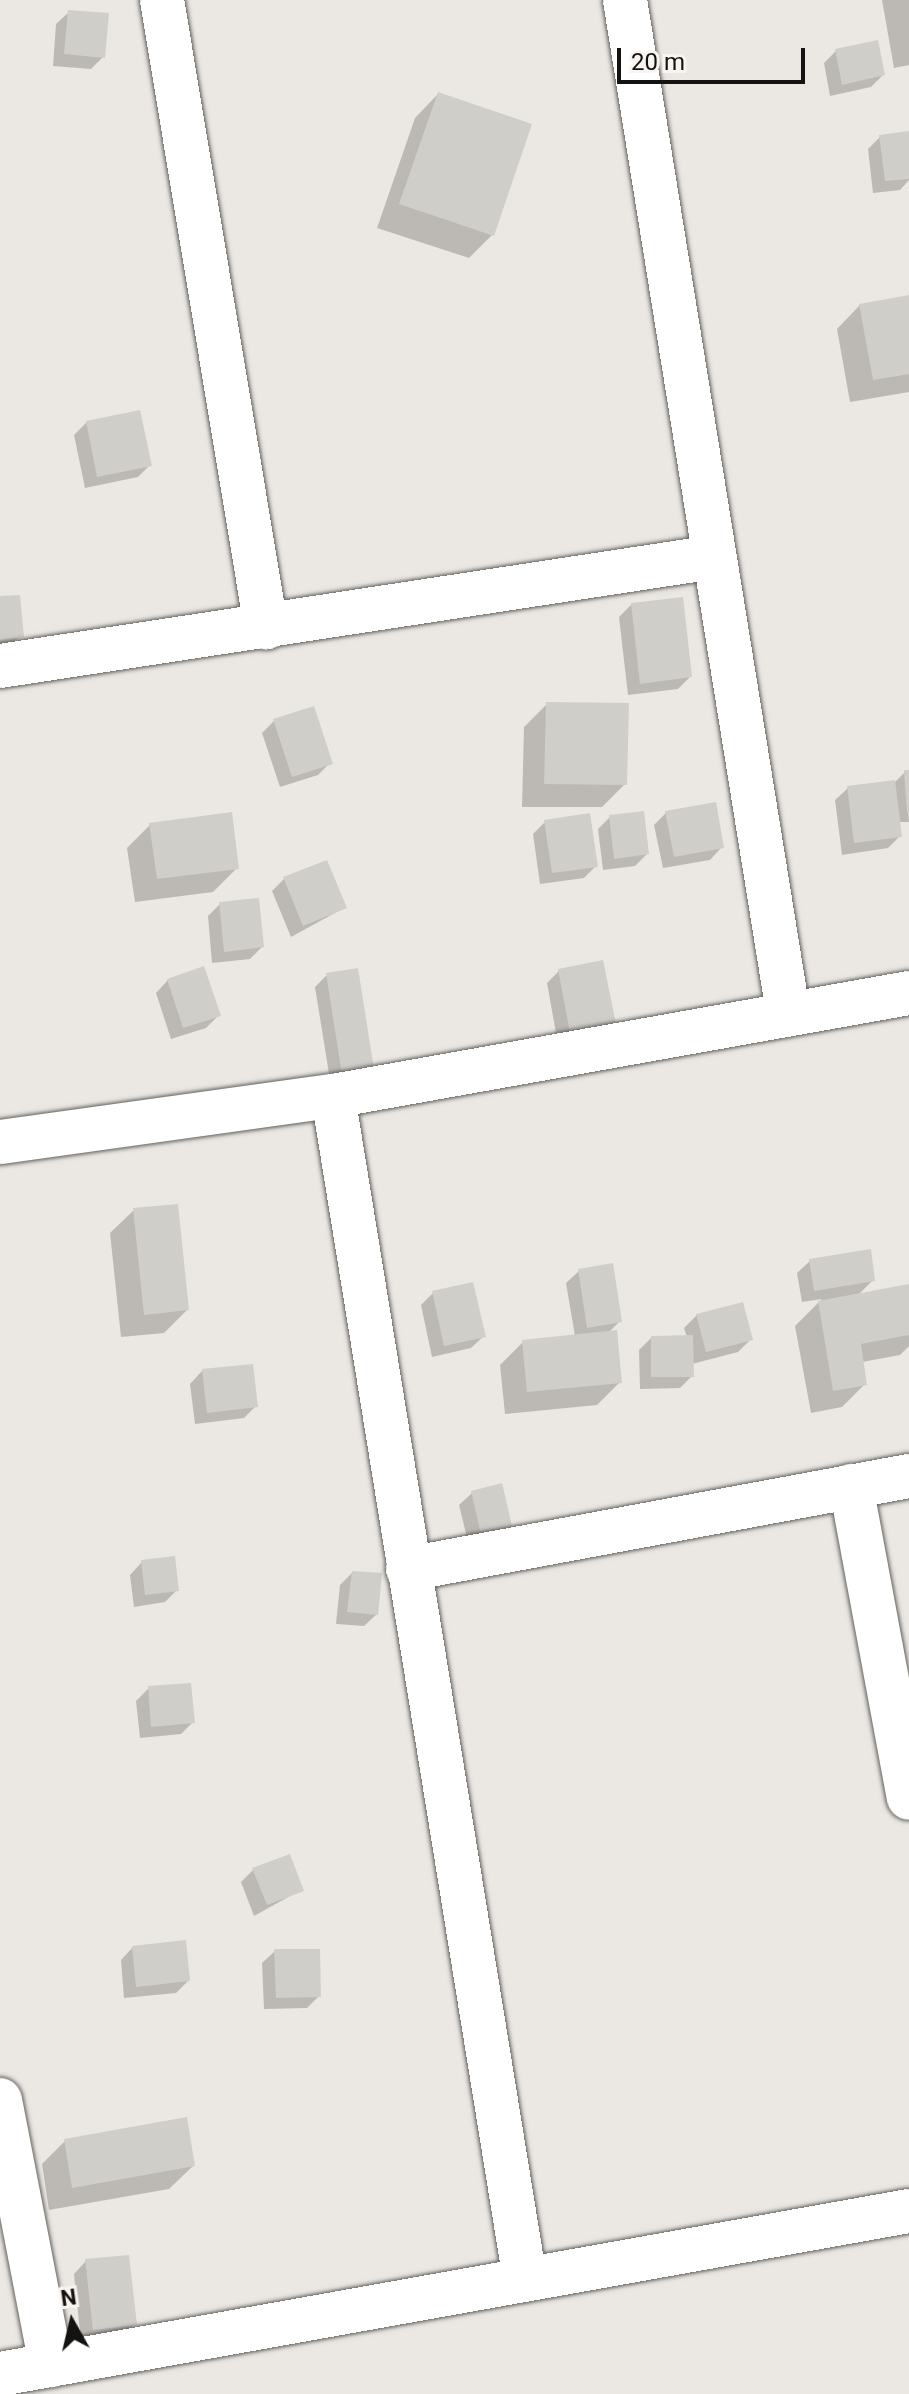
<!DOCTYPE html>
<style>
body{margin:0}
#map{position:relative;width:909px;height:2394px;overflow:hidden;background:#ebe8e3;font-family:Roboto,sans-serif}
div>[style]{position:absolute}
.shadow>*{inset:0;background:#0003}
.building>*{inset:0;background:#d0cec9}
.roads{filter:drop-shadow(0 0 2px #63615d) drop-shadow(0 0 2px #63615d)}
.street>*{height:44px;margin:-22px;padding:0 22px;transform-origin:22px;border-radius:22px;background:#fff}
span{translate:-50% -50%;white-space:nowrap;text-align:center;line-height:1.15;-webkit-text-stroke:8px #f8f5f1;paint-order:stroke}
.north{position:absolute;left:32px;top:2282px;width:80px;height:80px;-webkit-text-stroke:6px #f8f5f1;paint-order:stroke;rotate:352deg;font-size:22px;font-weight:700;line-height:32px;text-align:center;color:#141311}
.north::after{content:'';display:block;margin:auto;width:28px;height:36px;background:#141311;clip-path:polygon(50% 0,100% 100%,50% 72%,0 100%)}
.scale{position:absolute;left:617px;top:48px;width:188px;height:36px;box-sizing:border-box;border:4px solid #141311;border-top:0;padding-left:10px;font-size:24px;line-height:28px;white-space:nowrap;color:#141311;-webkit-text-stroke:6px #f8f5f1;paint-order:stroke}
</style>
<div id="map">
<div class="shadow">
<i style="clip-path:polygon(882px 0,909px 0,909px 65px,894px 68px)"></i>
<i style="clip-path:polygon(69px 12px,103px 57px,91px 69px,53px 66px,56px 24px)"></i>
<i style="clip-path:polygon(836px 51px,883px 75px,871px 87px,830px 96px,824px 63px)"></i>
<i style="clip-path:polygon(438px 94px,492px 235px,469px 258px,377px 228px,415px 118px)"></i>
<i style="clip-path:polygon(880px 137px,909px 148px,909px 180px,900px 190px,873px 193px,868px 149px)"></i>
<i style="clip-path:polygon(909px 297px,909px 392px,850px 402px,837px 329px,860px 305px)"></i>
<i style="clip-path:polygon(87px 422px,150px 465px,138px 477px,85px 488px,74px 435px)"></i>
<i style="clip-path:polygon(0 598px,22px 636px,0 650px)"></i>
<i style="clip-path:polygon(631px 605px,690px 677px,678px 689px,628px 695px,619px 617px)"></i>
<i style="clip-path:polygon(547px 704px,625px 784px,602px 807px,522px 807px,524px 727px)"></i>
<i style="clip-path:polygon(274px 721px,330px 763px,318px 775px,280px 787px,262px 733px)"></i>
<i style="clip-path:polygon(905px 772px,909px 822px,898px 822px,900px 836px,888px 848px,842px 855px,835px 800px,848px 788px,895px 782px)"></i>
<i style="clip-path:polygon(666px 813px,722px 847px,710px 860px,663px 868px,654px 825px)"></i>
<i style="clip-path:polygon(610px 817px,647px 854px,635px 866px,603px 870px,598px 829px)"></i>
<i style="clip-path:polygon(545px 822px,596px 866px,584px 878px,540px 884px,533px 834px)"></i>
<i style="clip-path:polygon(150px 825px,237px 868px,213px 892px,135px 902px,127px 848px)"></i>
<i style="clip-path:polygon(284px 879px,344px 908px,291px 937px,272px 891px)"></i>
<i style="clip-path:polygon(220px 904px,262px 947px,250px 959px,212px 963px,208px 916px)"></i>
<i style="clip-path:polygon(559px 971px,614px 1023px,558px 1044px,547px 983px)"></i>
<i style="clip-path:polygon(327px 975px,372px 1068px,331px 1086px,315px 987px)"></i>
<i style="clip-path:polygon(168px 980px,218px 1016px,206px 1028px,171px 1039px,156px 993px)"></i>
<i style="clip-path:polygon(134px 1210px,187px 1310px,164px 1333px,121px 1337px,110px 1233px)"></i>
<i style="clip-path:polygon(810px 1261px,873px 1280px,858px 1295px,909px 1286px,909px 1346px,900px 1355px,862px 1362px,865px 1384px,842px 1407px,811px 1413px,795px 1326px,822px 1299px,802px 1302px,797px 1273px)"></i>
<i style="clip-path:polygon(579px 1271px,620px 1321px,608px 1333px,620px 1382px,597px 1405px,505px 1414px,500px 1365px,523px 1342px,575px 1336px,566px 1283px)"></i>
<i style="clip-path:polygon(433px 1293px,484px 1336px,471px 1348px,432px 1357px,421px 1305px)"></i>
<i style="clip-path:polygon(697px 1315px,750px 1340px,738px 1352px,692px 1364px,692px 1376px,680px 1388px,640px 1389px,639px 1350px,651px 1338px,687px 1337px,684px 1328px)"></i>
<i style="clip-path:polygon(202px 1371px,256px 1406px,244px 1418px,195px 1424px,190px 1384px)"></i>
<i style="clip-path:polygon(501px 1486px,472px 1558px,459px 1505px,472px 1493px)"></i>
<i style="clip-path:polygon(142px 1562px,177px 1590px,165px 1602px,134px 1607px,130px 1575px)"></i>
<i style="clip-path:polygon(352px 1573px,377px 1614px,364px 1626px,336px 1624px,340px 1585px)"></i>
<i style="clip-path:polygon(149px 1688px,193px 1722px,181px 1734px,140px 1738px,136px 1701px)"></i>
<i style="clip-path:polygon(253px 1870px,301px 1890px,254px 1916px,241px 1882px)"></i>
<i style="clip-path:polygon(133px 1947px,188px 1981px,176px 1993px,124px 1998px,121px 1960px)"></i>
<i style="clip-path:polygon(275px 1951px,319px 1996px,307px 2008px,264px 2009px,262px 1963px)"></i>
<i style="clip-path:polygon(65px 2141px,193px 2166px,169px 2189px,49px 2210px,42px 2164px)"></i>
<i style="clip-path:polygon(86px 2261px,135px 2324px,123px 2336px,81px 2341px,74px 2274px)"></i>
</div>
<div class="building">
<i style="clip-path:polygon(68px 10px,109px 13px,105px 58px,64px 54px)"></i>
<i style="clip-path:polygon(878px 40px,885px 75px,842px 85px,835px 49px)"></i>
<i style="clip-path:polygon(438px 92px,532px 124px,494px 236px,399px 204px)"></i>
<i style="clip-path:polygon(909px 131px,909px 179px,885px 181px,879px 135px)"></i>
<i style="clip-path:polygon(909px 295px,909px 374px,873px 380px,859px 304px)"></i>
<i style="clip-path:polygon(140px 410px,152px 466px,97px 477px,86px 421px)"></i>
<i style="clip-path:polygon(20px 595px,24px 637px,0 640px,0 596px)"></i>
<i style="clip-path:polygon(683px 597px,692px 677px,640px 684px,631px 603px)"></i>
<i style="clip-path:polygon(546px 702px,629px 703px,627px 785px,544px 784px)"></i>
<i style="clip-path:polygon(314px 706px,333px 764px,292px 777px,273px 719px)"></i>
<i style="clip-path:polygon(904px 770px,909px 770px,909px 812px,907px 812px)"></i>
<i style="clip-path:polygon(895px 780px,902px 837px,854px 843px,847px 786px)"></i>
<i style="clip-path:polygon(716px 802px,724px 848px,674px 857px,665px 811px)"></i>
<i style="clip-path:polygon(644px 811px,649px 854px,614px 859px,609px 815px)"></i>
<i style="clip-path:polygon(232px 812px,239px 869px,157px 879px,149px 823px)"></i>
<i style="clip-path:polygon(590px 813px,598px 867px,552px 873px,544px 820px)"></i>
<i style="clip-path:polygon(327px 860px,347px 908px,303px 926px,283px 877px)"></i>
<i style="clip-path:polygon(259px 898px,264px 947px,224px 952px,219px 902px)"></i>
<i style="clip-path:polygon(603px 960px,616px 1024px,570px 1033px,558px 969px)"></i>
<i style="clip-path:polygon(204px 966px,221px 1016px,183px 1028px,167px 979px)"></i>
<i style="clip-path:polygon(358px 968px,374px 1069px,342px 1075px,326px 973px)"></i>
<i style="clip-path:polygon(178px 1204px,189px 1310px,144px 1315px,133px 1208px)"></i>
<i style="clip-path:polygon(871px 1249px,875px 1281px,814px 1291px,809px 1259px)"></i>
<i style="clip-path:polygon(613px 1263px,622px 1322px,587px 1328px,578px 1269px)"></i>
<i style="clip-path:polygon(473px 1282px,486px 1337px,444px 1346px,432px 1291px)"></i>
<i style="clip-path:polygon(909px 1284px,909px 1335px,861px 1344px,867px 1385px,833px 1391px,818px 1301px)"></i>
<i style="clip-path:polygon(743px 1302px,753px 1340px,706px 1352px,696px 1314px)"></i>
<i style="clip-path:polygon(617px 1330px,622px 1383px,527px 1392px,522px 1340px)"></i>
<i style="clip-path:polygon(693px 1335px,694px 1377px,651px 1377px,651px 1336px)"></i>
<i style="clip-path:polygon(253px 1364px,258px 1407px,207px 1413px,202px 1369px)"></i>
<i style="clip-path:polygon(502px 1483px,515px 1539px,484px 1547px,471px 1491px)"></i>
<i style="clip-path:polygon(175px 1556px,179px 1591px,145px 1595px,141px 1560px)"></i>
<i style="clip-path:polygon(352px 1571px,382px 1573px,378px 1615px,347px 1612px)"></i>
<i style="clip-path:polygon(191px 1683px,195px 1723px,151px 1727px,148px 1686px)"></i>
<i style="clip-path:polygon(290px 1854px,304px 1891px,267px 1905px,252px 1868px)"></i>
<i style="clip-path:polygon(186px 1940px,190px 1981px,136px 1987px,132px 1946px)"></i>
<i style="clip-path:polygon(274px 1949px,320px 1949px,321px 1997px,276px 1998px)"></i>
<i style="clip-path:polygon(187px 2117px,195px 2166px,72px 2188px,64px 2139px)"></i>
<i style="clip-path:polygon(129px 2255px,137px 2325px,93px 2330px,85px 2259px)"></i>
</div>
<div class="roads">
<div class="street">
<i style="left:162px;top:0;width:636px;rotate:80.58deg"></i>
<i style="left:625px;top:0;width:1025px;rotate:80.85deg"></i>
<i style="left:0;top:666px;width:722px;rotate:-8.68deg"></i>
<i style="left:333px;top:1096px;width:1199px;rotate:80.79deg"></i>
<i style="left:0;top:1142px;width:336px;rotate:-7.9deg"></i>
<i style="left:333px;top:1096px;width:585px;rotate:-10.14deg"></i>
<i style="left:851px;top:1486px;width:317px;rotate:79.5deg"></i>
<i style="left:408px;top:1569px;width:510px;rotate:-10.52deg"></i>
<i style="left:0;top:2100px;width:270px;rotate:79.1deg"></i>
<i style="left:0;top:2374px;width:923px;rotate:-10.17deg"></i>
</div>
</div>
<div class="north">N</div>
<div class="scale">20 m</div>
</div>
